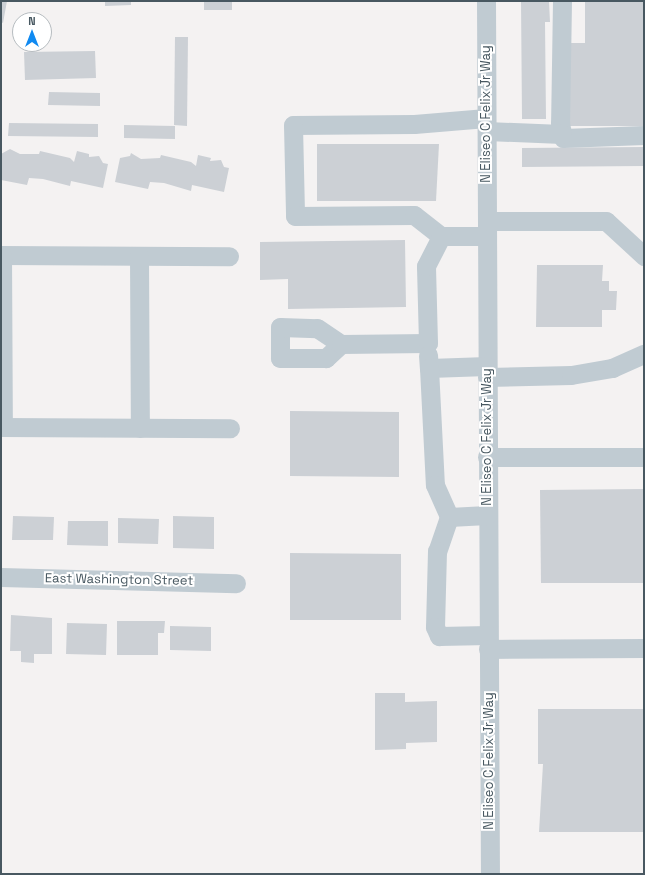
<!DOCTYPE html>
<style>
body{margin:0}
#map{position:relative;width:645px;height:875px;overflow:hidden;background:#f4f2f2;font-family:"Space Grotesk",sans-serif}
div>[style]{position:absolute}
.building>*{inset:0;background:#ccd0d5}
.minor>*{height:19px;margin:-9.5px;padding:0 9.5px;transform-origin:9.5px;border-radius:9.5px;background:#c0cbd2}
span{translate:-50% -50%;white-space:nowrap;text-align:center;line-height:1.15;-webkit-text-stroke:4px #fff;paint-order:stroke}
.street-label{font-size:13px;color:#485861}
.frame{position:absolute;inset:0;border:2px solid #485861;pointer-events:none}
.north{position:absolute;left:12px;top:12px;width:40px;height:40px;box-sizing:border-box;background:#fff;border:1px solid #b6bcc0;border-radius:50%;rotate:0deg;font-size:11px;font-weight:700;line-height:16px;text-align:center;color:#485861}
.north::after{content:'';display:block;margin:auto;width:14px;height:18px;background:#108af1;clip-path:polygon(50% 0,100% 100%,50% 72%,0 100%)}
</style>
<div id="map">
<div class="building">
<i style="clip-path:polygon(1px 1px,7px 1px,3px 23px,1px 22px)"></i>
<i style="clip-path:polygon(105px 1px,131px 1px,131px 5px,105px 6px)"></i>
<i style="clip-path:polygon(204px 1px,232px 1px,232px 10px,204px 10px)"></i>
<i style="clip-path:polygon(521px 1px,549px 1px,550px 22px,545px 22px,546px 119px,522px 119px)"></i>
<i style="clip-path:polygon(585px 1px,644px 1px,644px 126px,570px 126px,570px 43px,585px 43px)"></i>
<i style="clip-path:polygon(175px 37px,188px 37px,187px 126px,174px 125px)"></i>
<i style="clip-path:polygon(95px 51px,96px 78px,25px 80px,24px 52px)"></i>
<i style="clip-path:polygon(49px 92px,100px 93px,100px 106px,48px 105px)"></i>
<i style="clip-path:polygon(9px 123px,98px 124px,98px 137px,8px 136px)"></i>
<i style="clip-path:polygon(124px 125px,175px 126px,175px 139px,124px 138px)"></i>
<i style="clip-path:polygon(317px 144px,439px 144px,436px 201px,317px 201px)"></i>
<i style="clip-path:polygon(644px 147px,644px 166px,522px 167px,522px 148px)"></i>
<i style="clip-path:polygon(10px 149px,20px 154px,39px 154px,40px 151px,70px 158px,74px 162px,77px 151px,89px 154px,89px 157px,99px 156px,103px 163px,108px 164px,103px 188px,71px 181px,70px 186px,43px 179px,29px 178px,27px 185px,1px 180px,1px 154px)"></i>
<i style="clip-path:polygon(131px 153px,141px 159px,160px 158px,161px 155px,191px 162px,196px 166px,198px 155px,211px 158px,210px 161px,221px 160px,224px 167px,229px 168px,224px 192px,192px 185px,191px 191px,164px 183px,150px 182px,148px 189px,115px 182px,120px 158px,130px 156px)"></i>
<i style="clip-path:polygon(405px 240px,406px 307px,288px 309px,288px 279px,260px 280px,260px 242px)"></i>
<i style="clip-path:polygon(537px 265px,603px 265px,602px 281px,609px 281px,609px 291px,617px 291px,616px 310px,602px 310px,602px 327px,536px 327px)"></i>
<i style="clip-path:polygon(290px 411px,399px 412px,399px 477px,290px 476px)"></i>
<i style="clip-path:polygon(644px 489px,644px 583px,541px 583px,540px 490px)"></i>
<i style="clip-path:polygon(13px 516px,54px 517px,53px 540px,12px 540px)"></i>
<i style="clip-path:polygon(173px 516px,214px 517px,214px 549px,173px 548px)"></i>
<i style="clip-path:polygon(118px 518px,159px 519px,158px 544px,118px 543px)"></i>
<i style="clip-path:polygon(68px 521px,108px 521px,108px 546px,67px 545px)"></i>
<i style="clip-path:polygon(290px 553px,401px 554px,401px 620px,290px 620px)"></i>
<i style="clip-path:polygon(11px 615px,52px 618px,52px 654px,34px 654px,34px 663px,21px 662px,21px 651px,10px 651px)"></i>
<i style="clip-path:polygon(117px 621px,165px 621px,164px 633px,158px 633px,158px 655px,117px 655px)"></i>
<i style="clip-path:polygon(67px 623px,107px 624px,106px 655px,66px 654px)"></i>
<i style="clip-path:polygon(170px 626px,211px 627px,211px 651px,170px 650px)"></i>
<i style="clip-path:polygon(375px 693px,405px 693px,405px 702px,437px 701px,437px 742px,406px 743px,406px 749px,375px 750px)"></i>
<i style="clip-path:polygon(538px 709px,644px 709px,644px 832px,539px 832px,543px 764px,538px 764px)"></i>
</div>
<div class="minor">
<i style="left:486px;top:1px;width:873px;rotate:89.74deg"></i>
<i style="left:562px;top:1px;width:122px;rotate:90.9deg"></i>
<i style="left:560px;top:123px;width:15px;rotate:79deg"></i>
<i style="left:563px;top:138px;width:81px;rotate:-2.1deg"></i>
<i style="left:486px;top:118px;width:72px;rotate:175.2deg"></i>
<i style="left:414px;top:124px;width:121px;rotate:179.5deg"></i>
<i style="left:293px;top:125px;width:91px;rotate:88.7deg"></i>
<i style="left:295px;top:216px;width:119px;rotate:-0.5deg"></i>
<i style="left:414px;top:215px;width:34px;rotate:38deg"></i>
<i style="left:441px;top:236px;width:46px"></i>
<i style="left:487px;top:131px;width:75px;rotate:2.3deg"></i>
<i style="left:487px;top:221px;width:119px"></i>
<i style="left:606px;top:221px;width:52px;rotate:42.6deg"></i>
<i style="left:1px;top:255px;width:228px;rotate:0.3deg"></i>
<i style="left:2px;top:255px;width:172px;rotate:89.7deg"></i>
<i style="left:139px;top:256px;width:172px;rotate:89.7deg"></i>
<i style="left:341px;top:344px;width:21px;rotate:137deg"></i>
<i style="left:326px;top:358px;width:46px;rotate:180deg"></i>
<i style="left:280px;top:358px;width:31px;rotate:-90deg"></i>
<i style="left:280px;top:327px;width:37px;rotate:2deg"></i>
<i style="left:317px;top:328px;width:29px;rotate:34deg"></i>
<i style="left:341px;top:344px;width:87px;rotate:-0.7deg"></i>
<i style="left:428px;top:343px;width:77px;rotate:-91.5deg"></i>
<i style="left:426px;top:266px;width:34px;rotate:-63deg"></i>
<i style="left:428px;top:355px;width:13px;rotate:86deg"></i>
<i style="left:429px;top:368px;width:58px;rotate:-2deg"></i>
<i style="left:429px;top:368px;width:117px;rotate:87.1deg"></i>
<i style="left:435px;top:485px;width:35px;rotate:66deg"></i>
<i style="left:449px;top:517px;width:36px;rotate:109deg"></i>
<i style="left:437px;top:551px;width:76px;rotate:91.5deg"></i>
<i style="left:435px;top:627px;width:10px;rotate:66deg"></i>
<i style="left:439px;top:636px;width:49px;rotate:-1.2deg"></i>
<i style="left:487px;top:377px;width:84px;rotate:-1.4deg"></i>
<i style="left:571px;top:375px;width:42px;rotate:-9.7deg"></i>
<i style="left:612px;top:368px;width:35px;rotate:-24deg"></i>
<i style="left:1px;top:427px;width:229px;rotate:0.3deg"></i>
<i style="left:487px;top:457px;width:157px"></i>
<i style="left:449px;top:517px;width:38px;rotate:-3deg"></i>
<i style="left:1px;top:577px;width:235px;rotate:1.5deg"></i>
<i style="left:488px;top:649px;width:156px;rotate:-0.4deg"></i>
</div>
<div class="street-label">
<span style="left:486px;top:114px;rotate:-90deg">N Eliseo C Felix Jr Way</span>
<span style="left:487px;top:437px;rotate:-90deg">N Eliseo C Felix Jr Way</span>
<span style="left:119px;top:580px;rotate:1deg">East Washington Street</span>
<span style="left:489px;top:761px;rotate:-90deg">N Eliseo C Felix Jr Way</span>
</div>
<div class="frame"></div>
<div class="north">N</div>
</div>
